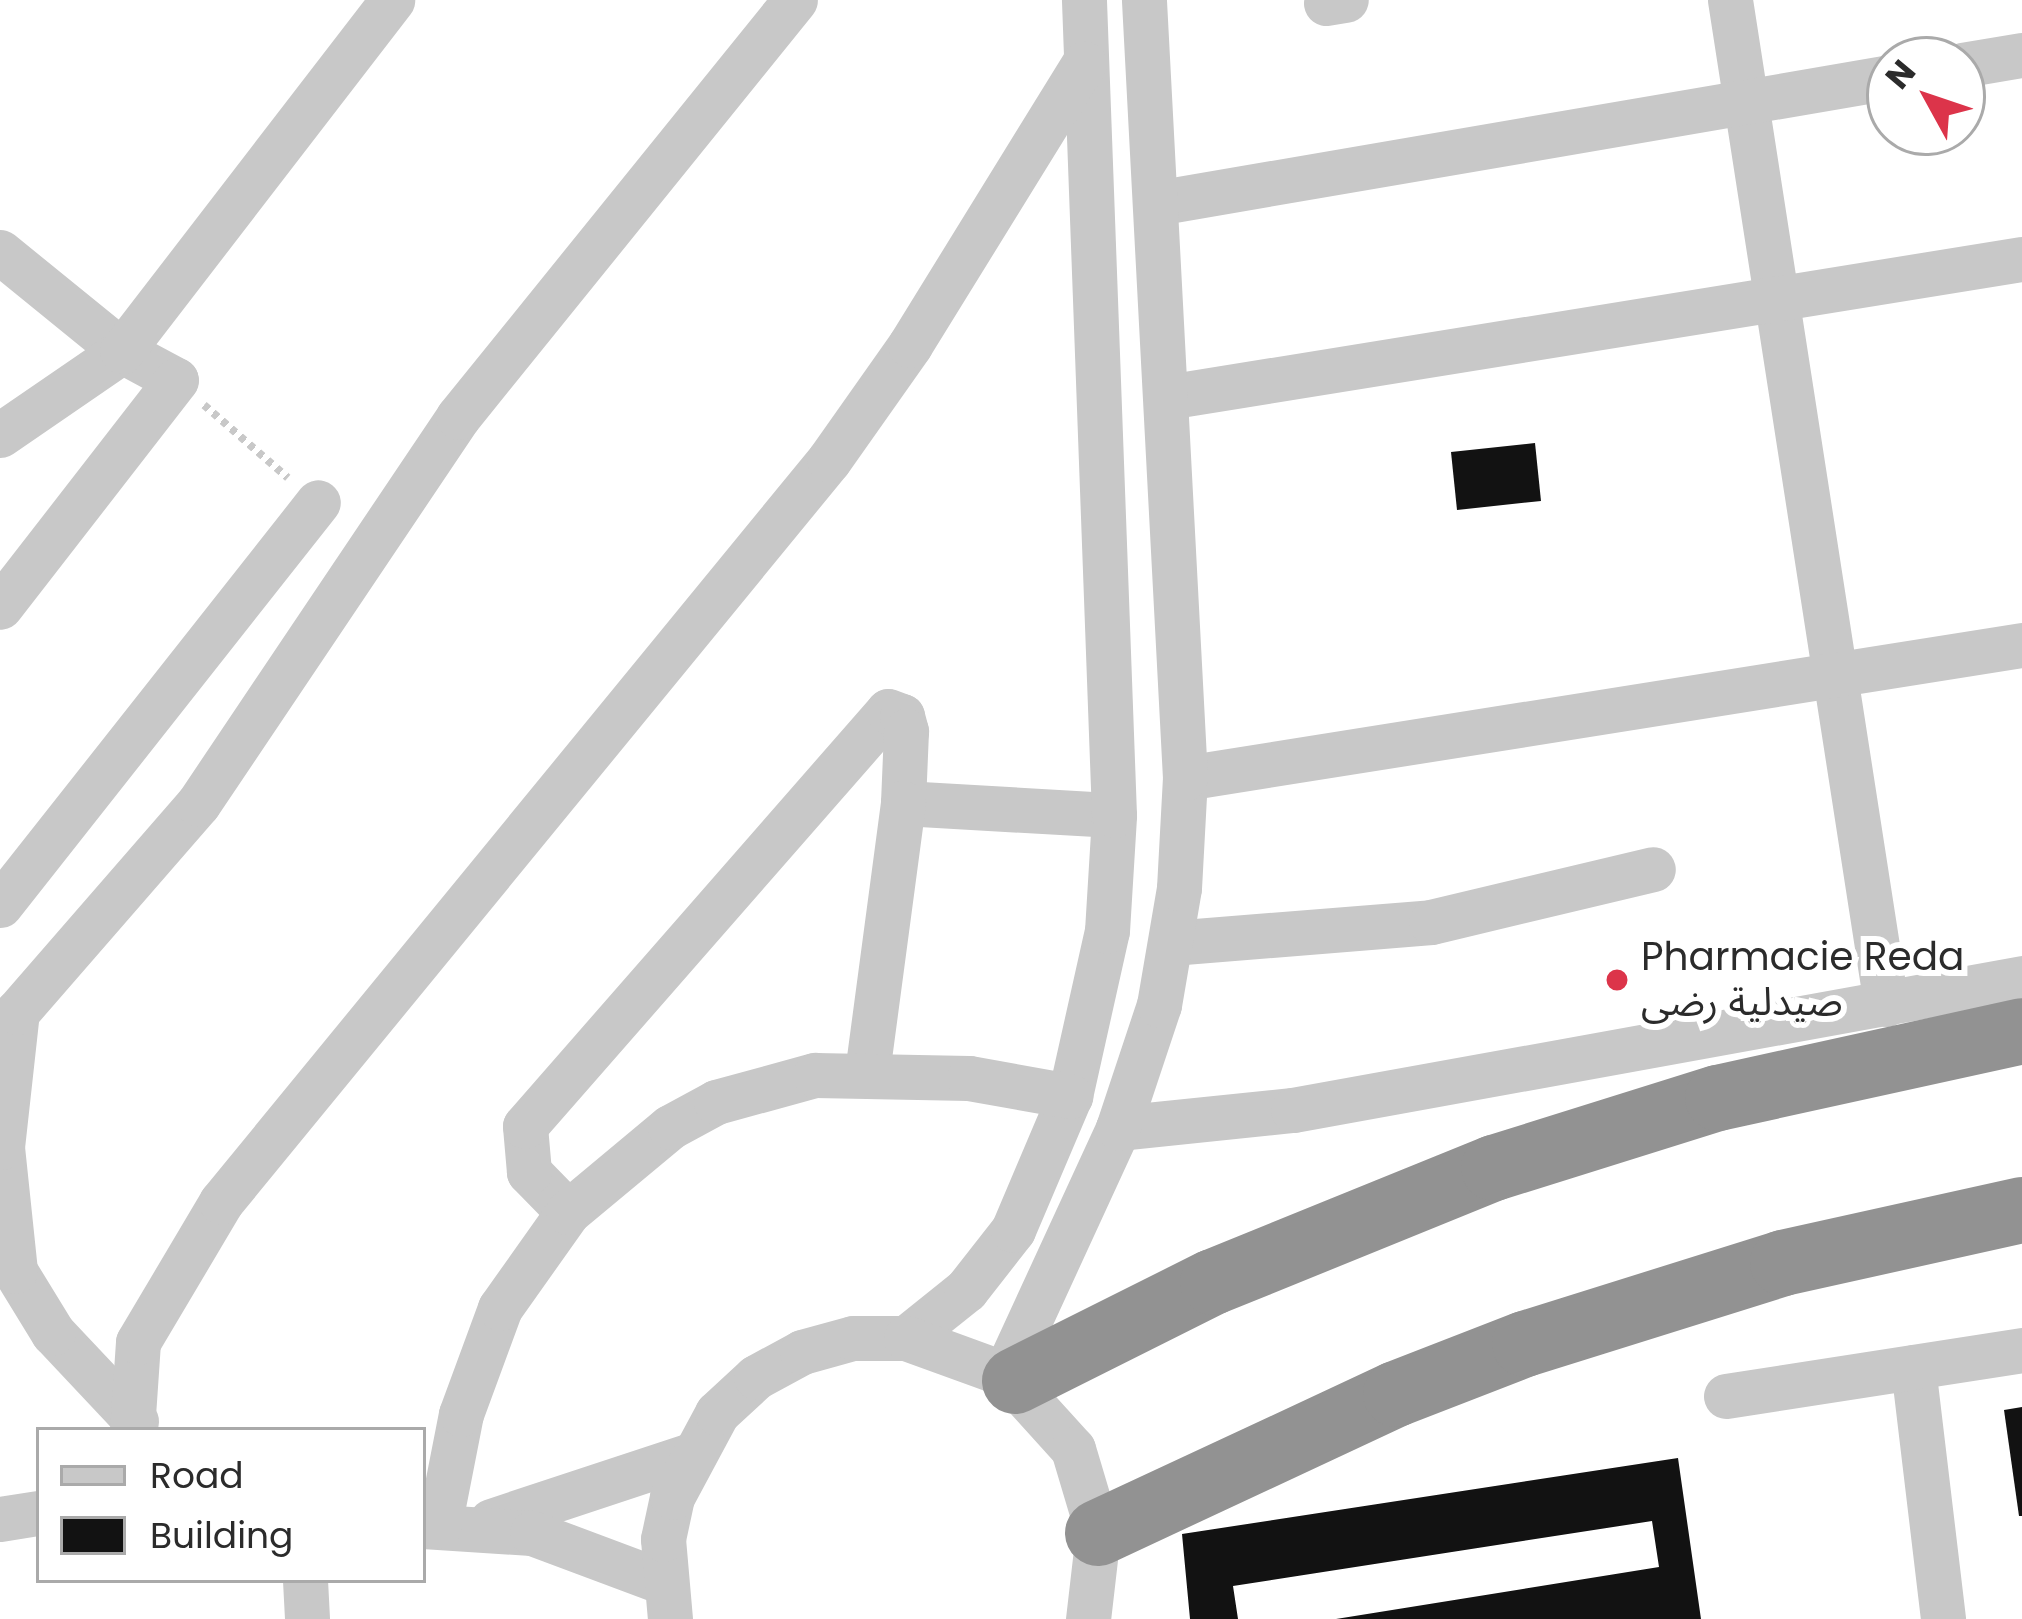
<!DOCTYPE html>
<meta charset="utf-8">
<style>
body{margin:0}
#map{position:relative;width:2022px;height:1619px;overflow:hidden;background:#fff;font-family:Poppins,"Noto Sans Arabic",sans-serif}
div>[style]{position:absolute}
.building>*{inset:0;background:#121212}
.path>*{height:8px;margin-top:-4px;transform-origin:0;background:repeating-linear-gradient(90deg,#c8c8c8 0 6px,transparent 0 12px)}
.minor>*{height:45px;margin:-22.5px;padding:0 22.5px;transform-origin:22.5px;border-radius:22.5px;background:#c8c8c8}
.highway>*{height:66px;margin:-33px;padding:0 33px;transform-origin:33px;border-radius:33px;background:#929292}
.dots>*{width:33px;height:33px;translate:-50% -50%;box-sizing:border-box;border:6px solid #fff;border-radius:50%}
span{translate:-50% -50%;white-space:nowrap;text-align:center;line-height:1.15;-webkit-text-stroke:12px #fff;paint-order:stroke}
.poi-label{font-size:39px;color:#2b2b2b}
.left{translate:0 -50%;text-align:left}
.legend{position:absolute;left:36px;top:1427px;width:390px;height:156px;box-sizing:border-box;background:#fff;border:3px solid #aaa;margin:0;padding:15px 21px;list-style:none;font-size:36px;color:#2b2b2b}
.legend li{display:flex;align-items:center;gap:24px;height:60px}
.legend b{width:60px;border:3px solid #aaa}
.north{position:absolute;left:1866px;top:36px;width:120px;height:120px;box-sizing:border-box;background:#fff;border:3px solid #aaa;border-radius:50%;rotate:310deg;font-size:33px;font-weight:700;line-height:48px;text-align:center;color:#2b2b2b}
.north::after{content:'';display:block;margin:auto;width:42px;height:54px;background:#dc344a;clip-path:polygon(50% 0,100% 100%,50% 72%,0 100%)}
</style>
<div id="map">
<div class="building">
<i style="clip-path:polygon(1535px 443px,1541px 501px,1457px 510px,1451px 452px)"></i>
<i style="clip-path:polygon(2022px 1407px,2022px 1516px,2019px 1516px,2004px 1410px)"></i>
<i style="clip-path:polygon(1678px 1458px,1701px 1619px,1336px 1619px,1659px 1567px,1652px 1521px,1233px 1586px,1238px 1619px,1190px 1619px,1182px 1534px)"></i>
</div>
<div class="path">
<i style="left:204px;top:405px;width:111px;rotate:41deg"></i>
</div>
<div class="minor">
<i style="left:1730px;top:0;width:1016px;rotate:81.17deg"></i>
<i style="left:1326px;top:3px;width:20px;rotate:-9deg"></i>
<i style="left:1962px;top:65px;width:61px;rotate:-9.5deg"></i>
<i style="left:1156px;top:203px;width:745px;rotate:-9.74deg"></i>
<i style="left:0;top:252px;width:157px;rotate:39.1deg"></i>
<i style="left:122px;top:351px;width:61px;rotate:28.2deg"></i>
<i style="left:176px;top:380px;width:287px;rotate:127.8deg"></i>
<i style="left:1167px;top:397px;width:866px;rotate:-9.17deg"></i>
<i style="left:0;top:435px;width:148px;rotate:-34.5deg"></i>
<i style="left:122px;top:351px;width:443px;rotate:-52.4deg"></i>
<i style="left:1185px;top:778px;width:848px;rotate:-9.03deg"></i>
<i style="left:903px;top:803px;width:211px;rotate:3.3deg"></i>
<i style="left:0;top:905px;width:513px;rotate:-51.72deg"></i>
<i style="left:1171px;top:943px;width:261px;rotate:-4.6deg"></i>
<i style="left:1431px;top:922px;width:228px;rotate:-13.4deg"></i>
<i style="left:1118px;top:1128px;width:176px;rotate:-5.9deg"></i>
<i style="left:1293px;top:1110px;width:741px;rotate:-10.26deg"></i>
<i style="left:568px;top:1212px;width:56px;rotate:-134.3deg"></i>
<i style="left:529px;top:1172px;width:46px;rotate:-95deg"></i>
<i style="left:525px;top:1126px;width:551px;rotate:-48.82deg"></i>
<i style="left:888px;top:711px;width:15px;rotate:20deg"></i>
<i style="left:902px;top:716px;width:16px;rotate:75deg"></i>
<i style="left:906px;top:731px;width:72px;rotate:92.4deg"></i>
<i style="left:903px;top:803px;width:273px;rotate:97.6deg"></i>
<i style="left:906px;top:1338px;width:77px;rotate:-38.7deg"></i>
<i style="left:966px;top:1290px;width:76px;rotate:-51.9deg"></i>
<i style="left:1013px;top:1230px;width:146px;rotate:-67deg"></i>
<i style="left:1070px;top:1096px;width:169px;rotate:-77.4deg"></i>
<i style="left:1107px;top:931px;width:116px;rotate:-86.5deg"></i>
<i style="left:1114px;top:815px;width:816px;rotate:-92.11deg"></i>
<i style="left:1913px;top:1367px;width:254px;rotate:83.2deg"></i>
<i style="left:1005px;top:1374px;width:271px;rotate:-65.3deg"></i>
<i style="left:1118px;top:1128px;width:130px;rotate:-71.6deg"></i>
<i style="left:1159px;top:1005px;width:119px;rotate:-80.3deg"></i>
<i style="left:1179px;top:888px;width:110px;rotate:-86.9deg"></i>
<i style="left:1185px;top:778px;width:779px;rotate:-93.02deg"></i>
<i style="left:1726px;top:1396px;width:300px;rotate:-8.8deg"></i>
<i style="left:136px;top:1421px;width:121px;rotate:-133.3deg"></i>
<i style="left:53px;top:1333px;width:73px;rotate:-121.5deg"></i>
<i style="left:15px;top:1271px;width:125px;rotate:-96deg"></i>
<i style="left:2px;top:1147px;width:136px;rotate:-83.7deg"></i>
<i style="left:17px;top:1012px;width:276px;rotate:-49deg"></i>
<i style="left:198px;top:804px;width:466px;rotate:-56.1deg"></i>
<i style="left:458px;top:417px;width:536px;rotate:-51.06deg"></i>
<i style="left:132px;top:1430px;width:88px;rotate:-86.1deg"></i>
<i style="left:138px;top:1342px;width:163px;rotate:-59.3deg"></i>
<i style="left:221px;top:1202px;width:959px;rotate:-50.67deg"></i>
<i style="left:829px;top:460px;width:141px;rotate:-54.8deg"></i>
<i style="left:910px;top:345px;width:331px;rotate:-58.3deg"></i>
<i style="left:0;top:1519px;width:39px;rotate:-9deg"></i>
<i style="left:491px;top:1521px;width:207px;rotate:-18.3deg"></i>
<i style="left:423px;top:1526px;width:109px;rotate:3.7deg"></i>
<i style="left:532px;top:1533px;width:140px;rotate:20.5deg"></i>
<i style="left:439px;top:1526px;width:114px;rotate:-78.9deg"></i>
<i style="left:461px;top:1414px;width:113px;rotate:-69.8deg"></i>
<i style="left:500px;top:1308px;width:118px;rotate:-54.7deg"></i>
<i style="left:568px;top:1212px;width:133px;rotate:-39.8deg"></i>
<i style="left:670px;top:1127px;width:52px;rotate:-28.5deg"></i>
<i style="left:716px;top:1102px;width:103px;rotate:-15.3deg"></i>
<i style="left:815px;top:1075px;width:154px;rotate:1.1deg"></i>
<i style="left:969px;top:1078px;width:103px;rotate:10.1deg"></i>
<i style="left:305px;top:1580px;width:39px;rotate:87deg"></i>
<i style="left:670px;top:1619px;width:80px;rotate:-95deg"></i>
<i style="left:663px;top:1539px;width:43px;rotate:-77.9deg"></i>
<i style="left:672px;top:1497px;width:95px;rotate:-61.8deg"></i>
<i style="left:717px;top:1413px;width:53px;rotate:-42.7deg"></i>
<i style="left:756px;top:1377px;width:52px;rotate:-28.5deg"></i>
<i style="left:802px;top:1352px;width:53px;rotate:-15.4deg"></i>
<i style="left:853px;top:1338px;width:53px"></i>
<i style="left:906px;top:1338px;width:105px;rotate:20deg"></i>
<i style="left:1005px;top:1374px;width:101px;rotate:47.8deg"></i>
<i style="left:1073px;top:1449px;width:88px;rotate:73.4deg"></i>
<i style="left:1098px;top:1533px;width:87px;rotate:96.6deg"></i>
</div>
<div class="highway">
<i style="left:1015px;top:1381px;width:221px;rotate:-26.6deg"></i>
<i style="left:1213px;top:1282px;width:303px;rotate:-22.1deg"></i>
<i style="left:1494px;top:1168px;width:235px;rotate:-17.4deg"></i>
<i style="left:1718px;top:1098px;width:311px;rotate:-12.4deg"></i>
<i style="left:1098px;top:1533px;width:329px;rotate:-25deg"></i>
<i style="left:1396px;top:1394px;width:138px;rotate:-21.2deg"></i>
<i style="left:1525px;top:1344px;width:270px;rotate:-17.4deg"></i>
<i style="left:1783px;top:1263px;width:245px;rotate:-12.5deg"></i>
</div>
<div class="dots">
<i style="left:1617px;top:980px;background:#dc344a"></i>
</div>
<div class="poi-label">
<span class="left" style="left:1641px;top:980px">Pharmacie Reda<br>صيدلية رضى</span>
</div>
<ul class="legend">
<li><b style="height:15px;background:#c8c8c8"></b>Road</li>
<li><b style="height:33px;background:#121212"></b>Building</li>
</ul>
<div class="north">N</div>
</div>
